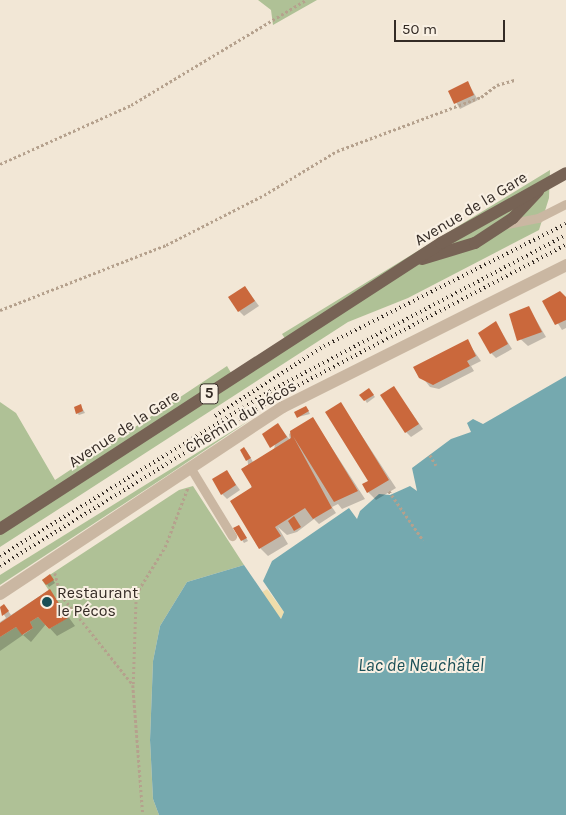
<!DOCTYPE html>
<meta charset="utf-8">
<style>
body{margin:0}
#map{position:relative;width:566px;height:815px;overflow:hidden;background:#f2e7d6;font-family:Karla,sans-serif}
div>[style]{position:absolute}
.green>*{inset:0;background:#afc196}
.sand>*{inset:0;background:#efddab}
.water>*{inset:0;background:#75a9af}
.shadow>*{inset:0;background:#0003}
.building>*{inset:0;background:#ca683c}
.path>*{height:2.5px;margin-top:-1.25px;transform-origin:0;background:repeating-linear-gradient(90deg,#b5a18d 0 2.5px,transparent 0 5px)}
.service>*{height:9px;margin:-4.5px;padding:0 4.5px;transform-origin:4.5px;border-radius:4.5px;background:#cab7a2}
.minor>*{height:12px;margin:-6px;padding:0 6px;transform-origin:6px;border-radius:6px;background:#cab7a2}
.primary>*{height:12px;margin:-6px;padding:0 6px;transform-origin:6px;border-radius:6px;background:#776355}
.rail>*{height:4px;margin-top:-2px;transform-origin:0;background:repeating-linear-gradient(90deg,#342b25 0 1px,transparent 0 5px)}
.dots>*{width:14px;height:14px;translate:-50% -50%;box-sizing:border-box;border:2px solid #f9f0e3;border-radius:50%}
span{translate:-50% -50%;white-space:nowrap;text-align:center;line-height:1.15;-webkit-text-stroke:4px #f9f0e3;paint-order:stroke}
.shield-label span{padding:1px 4px;background:#f9f0e3;border:1px solid;border-radius:4px;-webkit-text-stroke-width:0}
.shield-label{font-size:15px;color:#342b25;font-weight:700}
.street-label{font-size:16px;color:#342b25}
.poi-label{font-size:16px;color:#342b25}
.left{translate:0 -50%;text-align:left}
.water-label{font-size:18px;color:#194e56;font-style:italic}
.scale{position:absolute;left:394px;top:20px;width:111px;height:22px;box-sizing:border-box;border:2px solid #342b25;border-top:0;padding-left:6px;font-size:15px;line-height:18px;white-space:nowrap;color:#342b25;-webkit-text-stroke:4px #f9f0e3;paint-order:stroke}
</style>
<div id="map">
<div class="green">
<i style="clip-path:polygon(258px 0,317px 0,273px 25px,271px 10px)"></i>
<i style="clip-path:polygon(550px 170px,549px 198px,539px 230px,408px 298px,348px 322px,0 547px,0 402px,16px 413px,55px 480px,227px 366px,234px 378px,288px 343px,282px 334px)"></i>
<i style="clip-path:polygon(250px 420px,168px 475px,0 585px,0 575px)"></i>
<i style="clip-path:polygon(193px 486px,244px 565px,187px 582px,160px 626px,153px 661px,150px 740px,153px 799px,159px 815px,0 815px,0 637px,16px 627px,23px 635px,33px 628px,30px 622px,38px 617px,49px 629px,67px 618px,42px 580px,179px 490px)"></i>
</div>
<div class="sand">
<i style="clip-path:polygon(267px 589px,284px 612px,281px 619px,261px 593px)"></i>
</div>
<div class="water">
<i style="clip-path:polygon(566px 376px,566px 815px,159px 815px,153px 799px,150px 740px,153px 661px,160px 626px,187px 582px,244px 565px,281px 619px,284px 612px,263px 581px,272px 561px,349px 508px,357px 519px,360px 511px,379px 494px,390px 495px,410px 486px,417px 491px,412px 468px,451px 439px,471px 432px,467px 423px,473px 419px,483px 424px)"></i>
</div>
<div class="shadow">
<i style="clip-path:polygon(468px 83px,478px 100px,460px 109px,450px 92px)"></i>
<i style="clip-path:polygon(245px 287px,259px 306px,244px 316px,239px 311px)"></i>
<i style="clip-path:polygon(566px 299px,566px 328px,562px 330px,544px 301px)"></i>
<i style="clip-path:polygon(529px 308px,546px 337px,528px 346px,516px 335px)"></i>
<i style="clip-path:polygon(495px 322px,512px 349px,496px 358px,491px 353px)"></i>
<i style="clip-path:polygon(467px 341px,481px 361px,471px 366px,474px 371px,439px 389px,430px 387px,415px 368px)"></i>
<i style="clip-path:polygon(394px 388px,423px 429px,411px 437px,406px 432px)"></i>
<i style="clip-path:polygon(371px 392px,375px 397px,367px 403px,365px 400px)"></i>
<i style="clip-path:polygon(341px 404px,396px 488px,376px 500px,368px 492px,369px 481px)"></i>
<i style="clip-path:polygon(81px 406px,85px 413px,79px 415px,77px 413px)"></i>
<i style="clip-path:polygon(308px 410px,310px 414px,298px 417px)"></i>
<i style="clip-path:polygon(313px 419px,365px 499px,342px 509px,338px 504px,332px 507px,336px 513px,319px 524px,314px 519px,297px 532px,287px 535px,278px 527px,288px 544px,268px 556px,260px 548px,246px 450px,253px 462px,274px 450px,278px 425px,290px 440px,289px 434px)"></i>
<i style="clip-path:polygon(227px 472px,240px 490px,227px 499px,222px 494px)"></i>
<i style="clip-path:polygon(235px 529px,241px 529px,248px 541px,244px 543px)"></i>
<i style="clip-path:polygon(52px 578px,55px 583px,49px 587px,44px 580px)"></i>
<i style="clip-path:polygon(49px 590px,75px 626px,57px 636px,46px 624px,31px 642px,23px 635px,0 651px,0 622px,6px 618px,0 608px,4px 605px,11px 615px)"></i>
</div>
<div class="building">
<i style="clip-path:polygon(468px 81px,474px 95px,454px 104px,448px 91px)"></i>
<i style="clip-path:polygon(245px 286px,255px 301px,238px 312px,228px 297px)"></i>
<i style="clip-path:polygon(560px 291px,566px 297px,566px 320px,555px 325px,542px 301px)"></i>
<i style="clip-path:polygon(529px 306px,542px 332px,517px 341px,509px 314px)"></i>
<i style="clip-path:polygon(496px 321px,508px 344px,490px 354px,478px 333px)"></i>
<i style="clip-path:polygon(468px 339px,476px 356px,467px 361px,470px 366px,433px 385px,419px 378px,413px 367px)"></i>
<i style="clip-path:polygon(394px 386px,419px 424px,405px 433px,380px 395px)"></i>
<i style="clip-path:polygon(369px 388px,374px 395px,364px 401px,359px 395px)"></i>
<i style="clip-path:polygon(341px 402px,389px 480px,367px 493px,362px 484px,368px 481px,325px 412px)"></i>
<i style="clip-path:polygon(81px 404px,83px 411px,76px 414px,74px 407px)"></i>
<i style="clip-path:polygon(306px 406px,309px 411px,297px 418px,294px 412px)"></i>
<i style="clip-path:polygon(313px 417px,358px 491px,334px 502px,293px 436px,332px 508px,313px 519px,305px 508px,275px 527px,281px 536px,259px 549px,230px 501px,252px 487px,241px 469px,291px 438px,290px 431px)"></i>
<i style="clip-path:polygon(278px 423px,287px 437px,270px 448px,262px 434px)"></i>
<i style="clip-path:polygon(244px 447px,251px 458px,246px 461px,240px 450px)"></i>
<i style="clip-path:polygon(227px 470px,236px 485px,221px 495px,212px 479px)"></i>
<i style="clip-path:polygon(294px 516px,301px 527px,294px 531px,288px 521px)"></i>
<i style="clip-path:polygon(239px 525px,247px 538px,241px 541px,233px 528px)"></i>
<i style="clip-path:polygon(50px 574px,54px 580px,46px 585px,42px 580px)"></i>
<i style="clip-path:polygon(50px 589px,68px 618px,49px 629px,38px 617px,30px 622px,33px 628px,22px 635px,16px 627px,0 637px,0 623px)"></i>
<i style="clip-path:polygon(4px 604px,9px 611px,2px 616px,0 607px)"></i>
</div>
<div class="path">
<i style="left:0;top:164px;width:144px;rotate:-24.2deg"></i>
<i style="left:131px;top:105px;width:204px;rotate:-31deg"></i>
<i style="left:0;top:310px;width:178px;rotate:-21.4deg"></i>
<i style="left:166px;top:245px;width:110px;rotate:-27deg"></i>
<i style="left:264px;top:195px;width:85px;rotate:-31.1deg"></i>
<i style="left:337px;top:151px;width:154px;rotate:-20.6deg"></i>
<i style="left:481px;top:97px;width:20px;rotate:-37deg"></i>
<i style="left:497px;top:85px;width:18px;rotate:-16deg"></i>
<i style="left:430px;top:455px;width:12px;rotate:59deg"></i>
<i style="left:389px;top:491px;width:60px;rotate:55.2deg"></i>
<i style="left:55px;top:573px;width:23px;rotate:75deg"></i>
<i style="left:61px;top:595px;width:115px;rotate:51.3deg"></i>
<i style="left:133px;top:685px;width:130px;rotate:85.6deg"></i>
<i style="left:133px;top:684px;width:90px;rotate:-88.1deg"></i>
<i style="left:136px;top:594px;width:55px;rotate:-58.3deg"></i>
<i style="left:165px;top:547px;width:64px;rotate:-69deg"></i>
</div>
<div class="service">
<i style="left:507px;top:224px;width:32px;rotate:-11deg"></i>
<i style="left:538px;top:218px;width:31px;rotate:-27deg"></i>
<i style="left:190px;top:467px;width:81px;rotate:58.7deg"></i>
</div>
<div class="minor">
<i style="left:0;top:594px;width:339px;rotate:-33.5deg"></i>
<i style="left:283px;top:407px;width:317px;rotate:-26.6deg"></i>
</div>
<div class="primary">
<i style="left:422px;top:259px;width:55px;rotate:-16.8deg"></i>
<i style="left:475px;top:243px;width:45px;rotate:-33.3deg"></i>
<i style="left:513px;top:218px;width:37px;rotate:-47deg"></i>
<i style="left:0;top:529px;width:526px;rotate:-32.96deg"></i>
<i style="left:441px;top:243px;width:143px;rotate:-29.2deg"></i>
</div>
<div class="rail">
<i style="left:215px;top:416px;width:130px;rotate:-32.7deg"></i>
<i style="left:324px;top:346px;width:271px;rotate:-26.8deg"></i>
<i style="left:0;top:556px;width:316px;rotate:-31.4deg"></i>
<i style="left:270px;top:391px;width:335px;rotate:-27.8deg"></i>
<i style="left:0;top:566px;width:324px;rotate:-31.5deg"></i>
<i style="left:276px;top:397px;width:327px;rotate:-27.7deg"></i>
</div>
<div class="dots">
<i style="left:47px;top:602px;background:#194e56"></i>
</div>
<div class="shield-label">
<span style="left:209px;top:394px">5</span>
</div>
<div class="street-label">
<span style="left:471px;top:209px;rotate:-31deg">Avenue de la Gare</span>
<span style="left:241px;top:417px;rotate:-31deg">Chemin du Pécos</span>
<span style="left:124px;top:429px;rotate:-33deg">Avenue de la Gare</span>
</div>
<div class="poi-label">
<span class="left" style="left:57px;top:602px">Restaurant<br>le Pécos</span>
</div>
<div class="water-label">
<span style="left:421px;top:665px">Lac de Neuchâtel</span>
</div>
<div class="scale">50 m</div>
</div>
